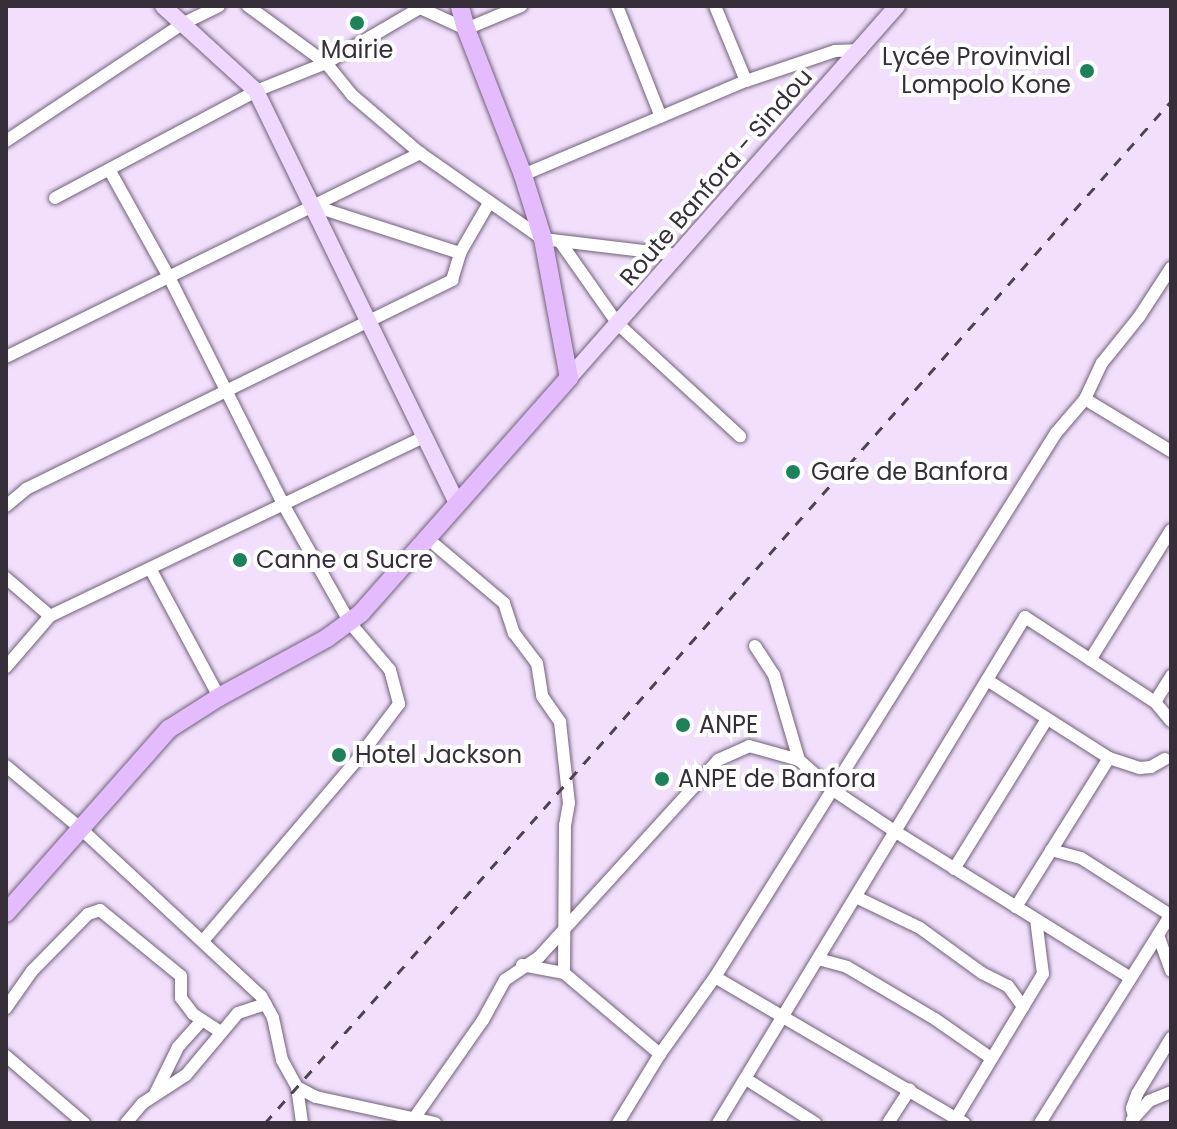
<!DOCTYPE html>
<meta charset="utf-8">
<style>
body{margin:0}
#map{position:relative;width:1177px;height:1129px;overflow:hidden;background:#f1dffc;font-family:Poppins,sans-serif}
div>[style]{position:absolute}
.roads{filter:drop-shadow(0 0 2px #71617a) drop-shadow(0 0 2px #71617a)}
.minor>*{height:12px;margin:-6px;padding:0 6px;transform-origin:6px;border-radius:6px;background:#fff}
.major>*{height:16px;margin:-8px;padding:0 8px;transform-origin:8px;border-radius:8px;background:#efd7fe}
.highway>*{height:18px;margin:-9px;padding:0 9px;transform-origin:9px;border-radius:9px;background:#e4bcfd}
.rail>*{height:3px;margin-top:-1.5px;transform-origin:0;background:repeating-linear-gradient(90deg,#4b4350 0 10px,transparent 0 20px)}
.dots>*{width:22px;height:22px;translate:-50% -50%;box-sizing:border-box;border:4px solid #fff;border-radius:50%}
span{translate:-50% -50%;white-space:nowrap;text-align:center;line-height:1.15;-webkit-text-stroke:8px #fff;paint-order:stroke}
.poi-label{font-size:24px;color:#362f3a}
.right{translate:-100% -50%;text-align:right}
.left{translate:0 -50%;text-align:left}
.street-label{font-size:24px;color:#362f3a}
.frame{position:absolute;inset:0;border:8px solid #362f3a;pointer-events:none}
</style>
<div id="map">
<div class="roads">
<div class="minor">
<i style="left:248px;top:6px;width:97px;rotate:36.2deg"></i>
<i style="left:326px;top:63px;width:41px;rotate:50.9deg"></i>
<i style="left:352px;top:95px;width:89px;rotate:40.5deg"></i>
<i style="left:420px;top:153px;width:150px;rotate:35deg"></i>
<i style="left:543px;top:239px;width:135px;rotate:6.8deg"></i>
<i style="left:416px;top:6px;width:55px;rotate:24.7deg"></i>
<i style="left:466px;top:29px;width:60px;rotate:-22.7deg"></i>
<i style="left:617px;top:6px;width:119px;rotate:68.4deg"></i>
<i style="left:715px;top:6px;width:81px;rotate:67.5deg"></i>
<i style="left:6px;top:141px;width:211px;rotate:-33.6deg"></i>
<i style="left:182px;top:24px;width:41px;rotate:-25.9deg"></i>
<i style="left:110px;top:171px;width:119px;rotate:60.9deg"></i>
<i style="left:168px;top:275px;width:256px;rotate:63.3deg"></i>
<i style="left:283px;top:504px;width:137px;rotate:60.6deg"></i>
<i style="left:350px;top:623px;width:62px;rotate:49.6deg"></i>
<i style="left:390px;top:670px;width:35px;rotate:75deg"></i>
<i style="left:399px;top:704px;width:71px;rotate:127deg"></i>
<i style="left:356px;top:761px;width:236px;rotate:130.4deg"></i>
<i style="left:523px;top:175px;width:242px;rotate:-22.9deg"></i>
<i style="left:746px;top:81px;width:94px;rotate:-18.6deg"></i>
<i style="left:835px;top:51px;width:26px;rotate:-2deg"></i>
<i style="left:55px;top:198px;width:228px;rotate:-28deg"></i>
<i style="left:256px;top:91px;width:75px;rotate:-21.8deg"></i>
<i style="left:326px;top:63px;width:113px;rotate:-30.4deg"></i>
<i style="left:311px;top:205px;width:157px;rotate:17.9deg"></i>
<i style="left:561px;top:243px;width:99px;rotate:54.9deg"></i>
<i style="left:618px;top:324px;width:166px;rotate:42.6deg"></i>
<i style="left:6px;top:357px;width:462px;rotate:-26.2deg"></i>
<i style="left:1085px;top:399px;width:100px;rotate:31.2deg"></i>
<i style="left:6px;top:506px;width:26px;rotate:-40deg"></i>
<i style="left:26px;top:489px;width:475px;rotate:-26.1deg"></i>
<i style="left:452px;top:280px;width:28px;rotate:-73deg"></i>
<i style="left:460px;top:253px;width:58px;rotate:-59.9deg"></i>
<i style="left:427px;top:538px;width:101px;rotate:40.2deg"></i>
<i style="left:504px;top:603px;width:32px;rotate:72deg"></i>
<i style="left:514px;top:633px;width:38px;rotate:53deg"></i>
<i style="left:537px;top:663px;width:33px;rotate:81deg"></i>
<i style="left:542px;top:696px;width:32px;rotate:55deg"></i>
<i style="left:560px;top:722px;width:81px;rotate:83.7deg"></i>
<i style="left:569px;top:803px;width:22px;rotate:100deg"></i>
<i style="left:565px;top:825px;width:148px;rotate:90.4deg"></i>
<i style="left:151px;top:570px;width:144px;rotate:61.8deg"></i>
<i style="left:6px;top:578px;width:58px;rotate:40.8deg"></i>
<i style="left:755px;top:646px;width:35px;rotate:57deg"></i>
<i style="left:774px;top:675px;width:89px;rotate:73.6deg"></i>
<i style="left:1090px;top:660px;width:153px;rotate:-58.1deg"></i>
<i style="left:6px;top:667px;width:67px;rotate:-49.2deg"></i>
<i style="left:50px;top:616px;width:415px;rotate:-25.6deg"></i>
<i style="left:987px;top:680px;width:145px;rotate:32.6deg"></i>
<i style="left:1109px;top:758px;width:176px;rotate:122deg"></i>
<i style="left:1155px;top:702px;width:31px;rotate:-58deg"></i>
<i style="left:1109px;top:758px;width:33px;rotate:18deg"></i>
<i style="left:1140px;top:768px;width:11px;rotate:-5deg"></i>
<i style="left:1151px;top:767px;width:16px;rotate:-30deg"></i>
<i style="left:6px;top:766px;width:97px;rotate:40deg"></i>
<i style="left:80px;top:828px;width:247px;rotate:42.9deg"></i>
<i style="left:261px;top:996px;width:25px;rotate:61deg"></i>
<i style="left:273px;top:1018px;width:43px;rotate:77.9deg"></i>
<i style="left:282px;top:1060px;width:31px;rotate:61deg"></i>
<i style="left:297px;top:1087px;width:21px;rotate:28deg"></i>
<i style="left:316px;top:1097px;width:122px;rotate:12.3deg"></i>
<i style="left:1051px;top:850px;width:31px;rotate:15deg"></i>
<i style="left:1081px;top:858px;width:106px;rotate:32.6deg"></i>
<i style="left:954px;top:869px;width:176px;rotate:-58.2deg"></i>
<i style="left:856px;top:897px;width:71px;rotate:25.8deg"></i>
<i style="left:920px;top:928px;width:77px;rotate:36deg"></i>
<i style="left:982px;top:973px;width:29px;rotate:27deg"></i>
<i style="left:1008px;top:986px;width:26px;rotate:54deg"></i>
<i style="left:1158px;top:935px;width:38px;rotate:70deg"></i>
<i style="left:818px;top:959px;width:30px;rotate:15deg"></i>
<i style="left:847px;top:967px;width:102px;rotate:30.6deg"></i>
<i style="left:935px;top:1019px;width:68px;rotate:34.9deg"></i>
<i style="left:522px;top:965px;width:43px;rotate:10.8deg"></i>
<i style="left:564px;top:973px;width:126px;rotate:40.2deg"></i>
<i style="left:715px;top:977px;width:289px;rotate:30.4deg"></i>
<i style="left:6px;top:1008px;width:45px;rotate:-54.9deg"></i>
<i style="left:32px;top:971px;width:80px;rotate:-45.5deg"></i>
<i style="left:88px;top:914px;width:13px;rotate:-18deg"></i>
<i style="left:100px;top:910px;width:104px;rotate:39.2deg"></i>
<i style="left:181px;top:976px;width:22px;rotate:90deg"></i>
<i style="left:181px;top:998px;width:20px;rotate:53deg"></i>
<i style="left:193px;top:1014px;width:33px;rotate:33deg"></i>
<i style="left:6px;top:1056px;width:103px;rotate:40.7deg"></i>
<i style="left:746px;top:1079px;width:82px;rotate:32.5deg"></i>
<i style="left:297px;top:1087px;width:36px;rotate:82deg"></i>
<i style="left:155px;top:1094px;width:52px;rotate:-63.9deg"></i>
<i style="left:178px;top:1047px;width:36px;rotate:-48deg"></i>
<i style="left:415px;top:1117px;width:118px;rotate:-55deg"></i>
<i style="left:483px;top:1020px;width:46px;rotate:-61.2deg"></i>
<i style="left:505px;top:980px;width:41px;rotate:-34.1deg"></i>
<i style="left:539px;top:957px;width:266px;rotate:-47.7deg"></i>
<i style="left:718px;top:760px;width:34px;rotate:-24deg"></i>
<i style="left:749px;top:746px;width:52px;rotate:15.6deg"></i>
<i style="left:799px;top:760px;width:45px;rotate:41.4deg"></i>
<i style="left:833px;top:790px;width:76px;rotate:33.7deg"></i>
<i style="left:896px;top:832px;width:274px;rotate:31.9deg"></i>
<i style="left:1134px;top:1117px;width:9px;rotate:-103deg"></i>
<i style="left:1132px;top:1108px;width:15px;rotate:-70deg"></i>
<i style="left:1137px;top:1094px;width:66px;rotate:-58.7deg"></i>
<i style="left:956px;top:1118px;width:168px;rotate:-58.9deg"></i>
<i style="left:1043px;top:974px;width:55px;rotate:-97.3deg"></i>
<i style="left:1132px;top:1120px;width:25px;rotate:-48deg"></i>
<i style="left:1149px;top:1101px;width:24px;rotate:-22deg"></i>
<i style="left:126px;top:1123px;width:26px;rotate:-50deg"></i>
<i style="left:143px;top:1103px;width:51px;rotate:-33.1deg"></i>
<i style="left:186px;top:1075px;width:81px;rotate:-50deg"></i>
<i style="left:238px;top:1013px;width:29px;rotate:-18deg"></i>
<i style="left:618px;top:1123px;width:81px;rotate:-58.7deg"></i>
<i style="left:660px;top:1054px;width:95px;rotate:-54.5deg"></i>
<i style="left:715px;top:977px;width:642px;rotate:-57.92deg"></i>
<i style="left:1056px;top:433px;width:45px;rotate:-49.5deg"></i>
<i style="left:1085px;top:399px;width:40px;rotate:-65deg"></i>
<i style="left:1102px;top:363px;width:59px;rotate:-51.2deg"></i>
<i style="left:1139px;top:317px;width:59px;rotate:-56.9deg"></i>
<i style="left:718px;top:1123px;width:592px;rotate:-58.75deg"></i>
<i style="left:1025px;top:617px;width:155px;rotate:33.2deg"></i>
<i style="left:1155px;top:702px;width:25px;rotate:50deg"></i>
<i style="left:888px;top:1123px;width:40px;rotate:-57.1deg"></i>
<i style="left:1040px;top:1123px;width:247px;rotate:-57.9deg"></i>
</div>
<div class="major">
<i style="left:163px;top:6px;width:126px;rotate:42.4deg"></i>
<i style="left:256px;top:91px;width:459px;rotate:64deg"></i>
<i style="left:569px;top:378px;width:496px;rotate:-48.6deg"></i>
</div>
<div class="highway">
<i style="left:6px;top:913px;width:246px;rotate:-48.5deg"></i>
<i style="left:169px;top:729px;width:59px;rotate:-32.6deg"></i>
<i style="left:219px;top:697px;width:123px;rotate:-28.6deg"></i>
<i style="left:327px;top:638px;width:42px;rotate:-36.3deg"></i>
<i style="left:361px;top:613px;width:314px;rotate:-48.5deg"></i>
<i style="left:569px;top:378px;width:141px;rotate:-100.6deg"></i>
<i style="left:543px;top:239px;width:67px;rotate:-107.4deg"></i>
<i style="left:523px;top:175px;width:157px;rotate:-111.3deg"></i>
<i style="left:466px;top:29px;width:24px;rotate:-105deg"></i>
</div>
</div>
<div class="rail">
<i style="left:265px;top:1123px;width:1366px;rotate:-48.44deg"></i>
</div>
<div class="dots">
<i style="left:357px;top:23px;background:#1d815b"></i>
<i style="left:1087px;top:71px;background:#1d815b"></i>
<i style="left:793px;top:472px;background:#1d815b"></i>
<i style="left:240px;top:560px;background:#1d815b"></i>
<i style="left:683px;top:725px;background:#1d815b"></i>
<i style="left:339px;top:755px;background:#1d815b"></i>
<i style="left:662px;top:779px;background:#1d815b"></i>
</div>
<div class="poi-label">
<span style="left:357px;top:50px">Mairie</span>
<span class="right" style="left:1071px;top:71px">Lycée Provinvial<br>Lompolo Kone</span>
<span class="left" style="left:811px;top:472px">Gare de Banfora</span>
<span class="left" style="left:256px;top:560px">Canne a Sucre</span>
<span class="left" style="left:699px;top:725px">ANPE</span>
<span class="left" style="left:355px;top:755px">Hotel Jackson</span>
<span class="left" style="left:678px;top:779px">ANPE de Banfora</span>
</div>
<div class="street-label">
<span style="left:716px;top:177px;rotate:-49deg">Route Banfora - Sindou</span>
</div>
<div class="frame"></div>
</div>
